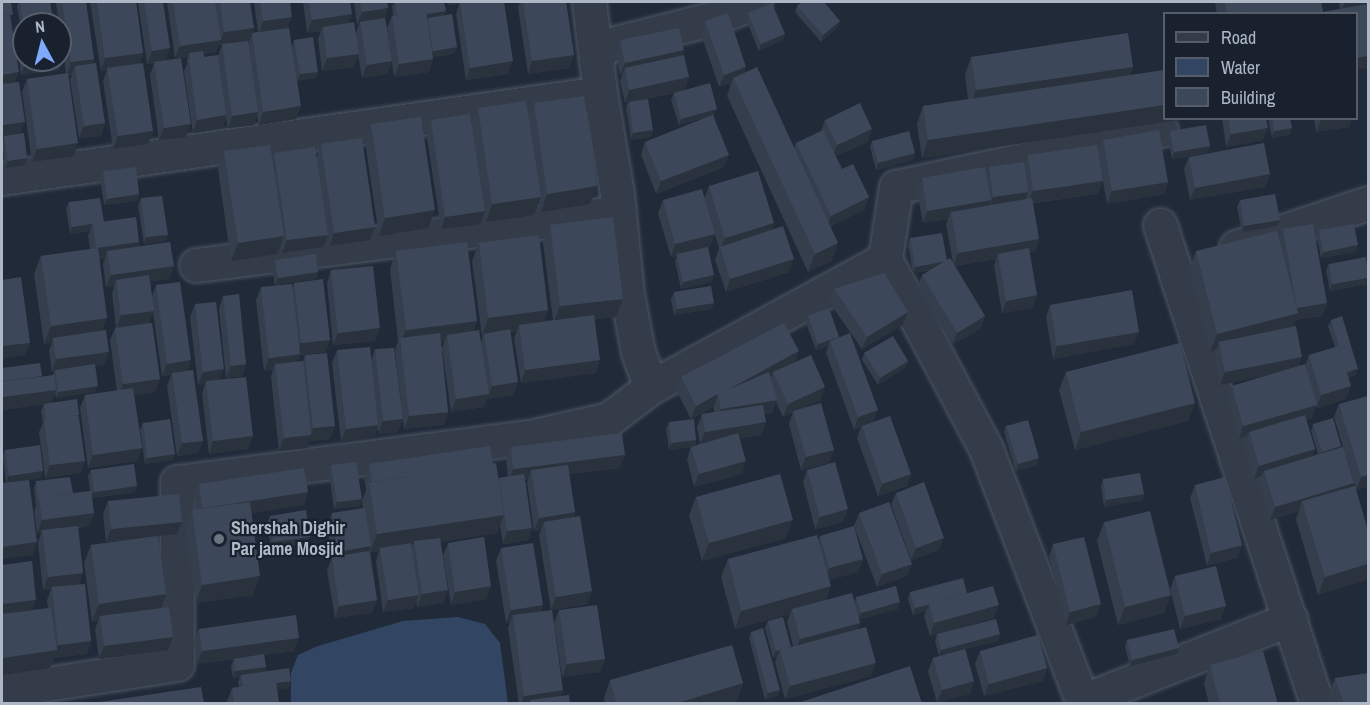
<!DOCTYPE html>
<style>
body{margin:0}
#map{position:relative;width:1370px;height:705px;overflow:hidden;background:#202a39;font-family:"Archivo Narrow",sans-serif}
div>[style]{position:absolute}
.water>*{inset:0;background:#324562}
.roads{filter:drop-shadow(0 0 2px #4e5764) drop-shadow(0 0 2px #4e5764)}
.street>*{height:33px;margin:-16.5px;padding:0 16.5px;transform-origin:16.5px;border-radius:16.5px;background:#343c4a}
.wall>*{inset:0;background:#343e4d}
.shaded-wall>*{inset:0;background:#2a323e}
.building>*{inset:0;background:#3c4859}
.dots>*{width:16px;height:16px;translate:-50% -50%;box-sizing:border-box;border:3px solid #19212e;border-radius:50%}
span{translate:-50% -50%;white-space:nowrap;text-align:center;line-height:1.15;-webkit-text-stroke:4.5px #19212e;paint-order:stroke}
.poi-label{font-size:18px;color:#aeb7c6;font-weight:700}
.left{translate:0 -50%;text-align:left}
.frame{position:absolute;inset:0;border:3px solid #aeb7c6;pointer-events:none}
.legend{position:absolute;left:1163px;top:12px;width:195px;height:108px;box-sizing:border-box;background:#19212e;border:2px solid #555d6b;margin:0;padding:8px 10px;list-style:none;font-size:18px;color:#aeb7c6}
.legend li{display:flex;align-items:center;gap:12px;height:30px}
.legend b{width:30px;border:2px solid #555d6b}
.north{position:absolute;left:12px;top:12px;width:60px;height:60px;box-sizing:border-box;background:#19212e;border:2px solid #555d6b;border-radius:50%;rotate:353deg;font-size:16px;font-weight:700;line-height:24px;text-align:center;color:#aeb7c6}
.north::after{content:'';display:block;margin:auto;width:21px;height:27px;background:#7daafc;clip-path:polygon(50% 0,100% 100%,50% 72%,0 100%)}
</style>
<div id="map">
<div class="water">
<i style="clip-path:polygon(458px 617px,485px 624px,500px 643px,508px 703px,291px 703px,291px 673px,298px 655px,318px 646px,403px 621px)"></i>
</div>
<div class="roads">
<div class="street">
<i style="left:589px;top:2px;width:92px;rotate:83.1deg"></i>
<i style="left:600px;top:93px;width:102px;rotate:80.4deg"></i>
<i style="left:617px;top:194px;width:100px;rotate:84.3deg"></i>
<i style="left:627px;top:294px;width:59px;rotate:79.3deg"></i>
<i style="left:638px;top:352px;width:37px;rotate:70deg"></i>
<i style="left:651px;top:387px;width:267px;rotate:-28.7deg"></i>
<i style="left:885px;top:259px;width:73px;rotate:-81.3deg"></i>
<i style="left:896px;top:187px;width:271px;rotate:-12.1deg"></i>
<i style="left:596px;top:61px;width:17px;rotate:-62deg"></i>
<i style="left:604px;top:46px;width:114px;rotate:-14.2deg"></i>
<i style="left:715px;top:18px;width:43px;rotate:-21.8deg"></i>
<i style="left:2px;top:178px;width:604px;rotate:-8.09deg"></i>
<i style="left:1160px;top:225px;width:504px;rotate:71.85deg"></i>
<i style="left:1236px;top:247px;width:139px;rotate:-18.4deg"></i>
<i style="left:885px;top:259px;width:215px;rotate:62deg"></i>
<i style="left:986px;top:449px;width:270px;rotate:69.1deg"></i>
<i style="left:1082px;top:701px;width:224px;rotate:-21.5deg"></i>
<i style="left:196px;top:265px;width:426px;rotate:-7.1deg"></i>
<i style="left:2px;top:691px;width:177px;rotate:-8.8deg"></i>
<i style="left:177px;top:664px;width:182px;rotate:-90deg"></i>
<i style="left:177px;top:482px;width:355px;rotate:-7.3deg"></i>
<i style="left:529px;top:437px;width:82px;rotate:-12.7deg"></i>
<i style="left:609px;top:419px;width:53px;rotate:-37.3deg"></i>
</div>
</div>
<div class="wall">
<i style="clip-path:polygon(evenodd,19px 2px,50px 2px,53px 20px,52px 23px,59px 22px,56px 4px,57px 2px,86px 2px,94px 59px,93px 64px,105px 123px,101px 136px,79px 138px,70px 79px,72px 75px,68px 75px,74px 156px,32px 162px,22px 92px,27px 79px,66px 74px,64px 57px,59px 70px,21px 75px,17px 40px,21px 29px,17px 6px,19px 2px,24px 24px,60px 60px,24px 60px,24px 24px)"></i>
<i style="clip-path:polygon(90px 2px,136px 2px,143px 53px,139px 64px,148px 144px,113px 149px,103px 81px,107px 70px,101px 71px)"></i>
<i style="clip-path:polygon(138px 2px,163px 2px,166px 60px,186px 137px,159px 140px,150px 75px,154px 63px,147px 64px)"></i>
<i style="clip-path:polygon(evenodd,167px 2px,250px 2px,248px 44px,252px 33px,258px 32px,254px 2px,290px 2px,288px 28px,296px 119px,259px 125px,257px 115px,254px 125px,228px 128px,226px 117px,222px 128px,193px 133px,184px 72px,187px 64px,187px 60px,188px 57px,175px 58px,167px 2px,219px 44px,219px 45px,222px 45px,218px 56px,204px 57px,203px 54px,216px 52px,219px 44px)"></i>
<i style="clip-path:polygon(303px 2px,350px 2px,352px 14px,348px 23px,356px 33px,359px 24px,357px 25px,354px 2px,387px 2px,385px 18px,392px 61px,387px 74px,362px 78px,358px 55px,354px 67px,322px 71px,318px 39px,321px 31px,307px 33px)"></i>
<i style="clip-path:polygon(394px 2px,444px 2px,444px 15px,457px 47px,454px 54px,433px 57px,429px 72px,394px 77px,387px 28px,392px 16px,393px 15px,392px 7px)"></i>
<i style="clip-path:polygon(449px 2px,504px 2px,508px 74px,466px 80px,456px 14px,459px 4px,449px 5px)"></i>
<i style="clip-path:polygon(520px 2px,566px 2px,574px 55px,569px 68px,528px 74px,518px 7px)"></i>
<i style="clip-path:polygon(1215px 2px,1321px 2px,1323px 12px,1340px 9px,1339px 2px,1368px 2px,1356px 14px,1217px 14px)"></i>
<i style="clip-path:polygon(797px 6px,840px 21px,838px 27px,821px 42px,795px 12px)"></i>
<i style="clip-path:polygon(748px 13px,783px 40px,759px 51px,746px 20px)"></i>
<i style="clip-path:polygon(11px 20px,15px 82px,21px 133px,27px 158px,25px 165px,5px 168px,2px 142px,4px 137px,2px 137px)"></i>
<i style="clip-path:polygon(705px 21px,744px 73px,794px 148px,796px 143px,821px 132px,825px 120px,868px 142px,836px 156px,842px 169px,869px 197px,864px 210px,831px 226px,832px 261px,808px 272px,727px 96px,731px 83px,719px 87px,701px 34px)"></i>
<i style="clip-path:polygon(294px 40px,318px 72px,316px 78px,297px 81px,292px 47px)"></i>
<i style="clip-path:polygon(620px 40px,684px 50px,682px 55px,685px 90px,714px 115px,713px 116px,724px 167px,656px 194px,641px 155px,645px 142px,704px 118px,679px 125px,671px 100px,674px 93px,683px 91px,636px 101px,653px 130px,651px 137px,631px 140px,626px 108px,628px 102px,625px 103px,620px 81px,622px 75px,620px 75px,616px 53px)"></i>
<i style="clip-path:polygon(971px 57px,1133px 67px,1130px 75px,1164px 118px,1179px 118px,1179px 120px,922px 158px,917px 124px,923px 106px,968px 99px,965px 75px)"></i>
<i style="clip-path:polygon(534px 103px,590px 204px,541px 212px,539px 200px,534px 215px,486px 222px,484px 212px,480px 224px,441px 229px,426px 132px,431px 120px,472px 125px,478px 108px,529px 117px)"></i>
<i style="clip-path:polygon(1222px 118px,1266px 118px,1263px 140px,1226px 147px)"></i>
<i style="clip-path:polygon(1268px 118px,1290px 118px,1292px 128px,1289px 135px,1272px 138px)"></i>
<i style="clip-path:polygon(1314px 118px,1352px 118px,1349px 127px,1316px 132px)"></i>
<i style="clip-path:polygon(371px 124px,428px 228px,379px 236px,365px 142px)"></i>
<i style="clip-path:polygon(1170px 131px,1210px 146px,1207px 153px,1172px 159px,1168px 138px)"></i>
<i style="clip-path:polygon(1103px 140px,1168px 182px,1164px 194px,1107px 204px,1098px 153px)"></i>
<i style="clip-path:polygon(872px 141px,915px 153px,913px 160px,876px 170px,870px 147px)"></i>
<i style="clip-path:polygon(321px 144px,370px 240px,330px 246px,328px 235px,323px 247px,282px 253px,281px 244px,277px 254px,231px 261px,218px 169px,224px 151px,272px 159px,274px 153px,317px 157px)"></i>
<i style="clip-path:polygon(1028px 155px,1098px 194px,1033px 203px,1039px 239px,1035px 252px,1029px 253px,1037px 295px,1032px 308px,1002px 313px,994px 266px,996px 259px,955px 266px,985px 316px,980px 329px,952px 345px,917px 288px,922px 275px,931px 270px,913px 273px,908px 245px,910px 238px,953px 263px,946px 224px,948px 219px,923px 223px,917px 191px,922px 178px,986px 173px,989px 167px,1024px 165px)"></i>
<i style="clip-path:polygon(1189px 157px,1270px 174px,1265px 187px,1190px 200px,1184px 169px)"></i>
<i style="clip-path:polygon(103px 171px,139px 194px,137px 201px,104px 205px,100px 178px)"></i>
<i style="clip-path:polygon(709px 186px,772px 230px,789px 272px,726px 292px,715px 260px,719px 248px,712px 225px,715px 234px,710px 246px,703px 249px,712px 282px,681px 289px,675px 261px,677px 256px,671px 257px,658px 213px,663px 200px,705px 197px)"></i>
<i style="clip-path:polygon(141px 198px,165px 241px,144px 244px,138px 205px)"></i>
<i style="clip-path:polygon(1240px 200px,1280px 220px,1277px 226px,1242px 232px,1237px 207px)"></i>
<i style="clip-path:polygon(69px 202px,139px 242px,138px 247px,174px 266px,169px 279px,150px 281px,152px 296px,156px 285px,188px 371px,203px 441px,198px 453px,177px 456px,167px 386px,171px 375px,162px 376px,153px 312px,149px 323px,160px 379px,155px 392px,134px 395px,142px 448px,137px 461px,88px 468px,80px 408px,85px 395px,117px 391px,110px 340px,115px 328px,116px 327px,112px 293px,114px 286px,106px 287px,103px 264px,105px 259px,99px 259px,107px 318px,102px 331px,104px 365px,95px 366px,95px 392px,56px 398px,55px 392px,51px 403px,79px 417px,85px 461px,80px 473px,45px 478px,39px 432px,43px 423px,41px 411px,44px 404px,2px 410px,2px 368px,41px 377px,53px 375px,54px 372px,52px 372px,49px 351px,52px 343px,44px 344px,34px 274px,41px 256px,90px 249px,88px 236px,90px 231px,70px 234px,66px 208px)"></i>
<i style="clip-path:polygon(550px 225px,616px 317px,595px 319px,596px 373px,521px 383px,514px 338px,517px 331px,511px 332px,514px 395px,487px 399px,484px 407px,451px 412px,442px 348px,444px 343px,441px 343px,448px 412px,444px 425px,404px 429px,395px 351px,398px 341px,390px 269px,396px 251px,477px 321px,473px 331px,481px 342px,483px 335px,482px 336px,472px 261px,479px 243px,548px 310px,544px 321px,553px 320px,543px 243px)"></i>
<i style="clip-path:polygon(evenodd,1283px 229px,1327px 303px,1322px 316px,1295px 320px,1293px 327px,1299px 366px,1305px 366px,1309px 355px,1335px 347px,1328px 326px,1331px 320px,1355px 376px,1348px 378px,1346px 399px,1317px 408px,1316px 406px,1312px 418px,1306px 420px,1315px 449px,1312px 456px,1318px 454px,1311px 431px,1313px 424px,1340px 448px,1343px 447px,1334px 417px,1339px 404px,1368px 486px,1356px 490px,1368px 531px,1318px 595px,1296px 519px,1299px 511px,1270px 520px,1259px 483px,1262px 476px,1254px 479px,1244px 445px,1247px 436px,1239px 439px,1227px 399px,1232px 386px,1268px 375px,1220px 385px,1214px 355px,1216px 350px,1210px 352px,1189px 269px,1196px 251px,1279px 241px,1283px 229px,1343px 447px,1355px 486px,1353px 486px,1343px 447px)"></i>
<i style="clip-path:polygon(1319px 230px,1356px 252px,1321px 258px,1317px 237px)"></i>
<i style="clip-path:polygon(275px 260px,318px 272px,316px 279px,275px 285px,272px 266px)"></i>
<i style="clip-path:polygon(1329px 264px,1367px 284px,1330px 291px,1326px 270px)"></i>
<i style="clip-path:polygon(331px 270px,375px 341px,333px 345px,327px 283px)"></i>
<i style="clip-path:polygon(294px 283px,330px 340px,325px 352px,300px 355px,297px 362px,303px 361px,305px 355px,335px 426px,330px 439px,309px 441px,307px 448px,279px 451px,271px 377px,273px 370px,264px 371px,256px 300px,261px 287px,293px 287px)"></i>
<i style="clip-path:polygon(834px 289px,908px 312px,903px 325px,862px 349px,829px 302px)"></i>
<i style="clip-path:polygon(674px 292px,714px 303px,711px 309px,674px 315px,671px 299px)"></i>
<i style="clip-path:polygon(223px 296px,246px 364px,242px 376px,226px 378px,219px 309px)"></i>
<i style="clip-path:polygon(195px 304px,220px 379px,248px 449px,209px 454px,202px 394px,205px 384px,198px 385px,190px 317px)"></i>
<i style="clip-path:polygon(1050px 305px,1139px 332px,1134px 344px,1053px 359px,1046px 317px)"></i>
<i style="clip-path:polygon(808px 316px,839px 337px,874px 421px,911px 474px,907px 486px,878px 496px,857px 438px,861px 427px,854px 430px,826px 353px,828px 346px,816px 350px,806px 323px)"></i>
<i style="clip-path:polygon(375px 349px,398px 432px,378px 434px,378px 427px,374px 438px,341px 442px,332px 363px,337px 350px,371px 360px)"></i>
<i style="clip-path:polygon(864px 353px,908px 361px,906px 367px,878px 385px,862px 360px)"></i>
<i style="clip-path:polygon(795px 362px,821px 400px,802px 408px,834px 450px,829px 463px,801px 470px,789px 424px,793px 412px,783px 417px,776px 402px,772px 413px,764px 414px,766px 422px,761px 435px,740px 438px,742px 474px,694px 487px,687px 459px,691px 447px,669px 450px,666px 429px,669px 422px,696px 440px,695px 446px,700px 444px,697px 427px,702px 414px,714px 412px,714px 407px,691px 419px,676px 390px,681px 377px)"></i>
<i style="clip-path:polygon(1066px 372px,1195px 403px,1188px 421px,1075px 450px,1059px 390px)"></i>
<i style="clip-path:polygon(143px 423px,175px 454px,173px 460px,145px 464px,140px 430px)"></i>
<i style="clip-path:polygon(1006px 426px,1037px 465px,1016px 471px,1004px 432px)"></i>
<i style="clip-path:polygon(511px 447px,620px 468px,569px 474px,575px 512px,574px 517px,592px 591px,587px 604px,551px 610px,539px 535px,541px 530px,534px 531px,527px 483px,528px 479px,525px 480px,532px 528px,528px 540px,503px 544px,500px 525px,497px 533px,440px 542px,444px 603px,417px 607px,416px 601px,414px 608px,383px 612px,376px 561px,379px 551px,370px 552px,370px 550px,377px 600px,372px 613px,335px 618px,327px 570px,332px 558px,327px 525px,332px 513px,363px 508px,362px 501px,366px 490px,364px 477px,369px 464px,493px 464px,499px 480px,499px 478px,508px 476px,506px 460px)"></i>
<i style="clip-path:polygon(5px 450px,41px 478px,6px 482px,3px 456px)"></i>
<i style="clip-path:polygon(331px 465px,362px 499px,360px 506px,334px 509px,329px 472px)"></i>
<i style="clip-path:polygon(91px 470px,135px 492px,92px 498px,94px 513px,89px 526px,78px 528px,83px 573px,79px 584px,91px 641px,87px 654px,54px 658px,50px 668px,2px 675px,2px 565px,32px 610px,48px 608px,47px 600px,51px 589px,43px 590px,38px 543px,41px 533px,37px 533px,34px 511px,36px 506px,34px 488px,36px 481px,73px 493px,90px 491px,88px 476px)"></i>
<i style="clip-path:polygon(807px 470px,843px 522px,815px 529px,803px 482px)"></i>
<i style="clip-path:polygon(1103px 479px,1144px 494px,1142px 500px,1104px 507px,1101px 486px)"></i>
<i style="clip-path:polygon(199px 484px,308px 492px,304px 505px,251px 513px,253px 595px,196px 603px,185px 528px,192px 510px,196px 509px,194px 497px)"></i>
<i style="clip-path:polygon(1195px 485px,1242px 545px,1237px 558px,1207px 566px,1190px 498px)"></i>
<i style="clip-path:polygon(896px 493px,939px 550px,911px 560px,891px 505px)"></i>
<i style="clip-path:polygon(696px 497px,786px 538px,702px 561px,689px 515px)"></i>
<i style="clip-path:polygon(108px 501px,177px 534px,158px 536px,166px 594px,162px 608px,173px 637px,168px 650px,99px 659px,95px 629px,98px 621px,92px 622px,84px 563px,91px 545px,137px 539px,106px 542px,103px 514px)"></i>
<i style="clip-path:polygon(859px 513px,912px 564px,907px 576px,877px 587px,854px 526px)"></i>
<i style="clip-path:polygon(270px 516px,307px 543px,271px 549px,267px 523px)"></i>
<i style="clip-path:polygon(1104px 522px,1171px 595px,1164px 613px,1118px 625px,1097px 541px)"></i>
<i style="clip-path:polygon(820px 536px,863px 559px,858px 572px,829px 580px,831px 586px,826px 600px,854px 603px,856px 597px,898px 609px,859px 619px,860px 623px,858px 629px,871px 676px,785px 699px,775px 662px,777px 657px,773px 658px,765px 628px,768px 621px,791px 647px,793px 646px,787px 622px,790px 614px,735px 629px,721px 577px,728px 559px,818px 540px)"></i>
<i style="clip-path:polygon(448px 543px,491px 586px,486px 599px,451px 605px,443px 555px)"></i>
<i style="clip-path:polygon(1053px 544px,1096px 617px,1066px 625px,1049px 557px)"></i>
<i style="clip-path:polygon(501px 548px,543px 605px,541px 612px,563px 690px,561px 696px,570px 704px,519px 704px,508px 628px,510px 622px,506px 623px,496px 561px)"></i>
<i style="clip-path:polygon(1175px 576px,1221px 619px,1180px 629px,1170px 589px)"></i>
<i style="clip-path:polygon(910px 592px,967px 593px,994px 618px,930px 636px,924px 616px,926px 611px,913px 615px,908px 599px)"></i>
<i style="clip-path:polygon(559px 610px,605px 659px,600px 672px,562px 677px,554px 623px)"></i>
<i style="clip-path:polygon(199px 629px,294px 651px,264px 655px,266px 667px,265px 672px,291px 681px,288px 688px,277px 689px,279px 704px,227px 704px,227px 701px,232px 688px,239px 687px,238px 682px,240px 677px,233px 678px,231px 666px,234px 659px,244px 658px,197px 664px,194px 641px)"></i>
<i style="clip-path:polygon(751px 632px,778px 696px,765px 700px,749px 638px)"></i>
<i style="clip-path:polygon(937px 634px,1000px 634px,998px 641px,965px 649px,974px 681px,970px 694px,937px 703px,928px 671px,933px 658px,939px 656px,935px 641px)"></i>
<i style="clip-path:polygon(1127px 640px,1179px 648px,1177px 654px,1130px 666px,1125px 647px)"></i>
<i style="clip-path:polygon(980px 651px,1047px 668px,1043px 681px,984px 696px,975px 664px)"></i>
<i style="clip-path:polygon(1210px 665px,1278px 704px,1209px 704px,1204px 683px)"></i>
<i style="clip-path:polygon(1335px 678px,1368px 704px,1331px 704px,1328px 696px)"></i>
<i style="clip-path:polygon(610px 680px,743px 683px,737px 701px,730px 704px,605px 704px,604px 698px)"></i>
</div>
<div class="shaded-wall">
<i style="clip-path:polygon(451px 2px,460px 2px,459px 4px,449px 5px)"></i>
<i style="clip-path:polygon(1345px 2px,1368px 2px,1368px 8px,1341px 13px)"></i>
<i style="clip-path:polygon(388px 8px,384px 21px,360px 22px,359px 24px,357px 25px,362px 12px)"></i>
<i style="clip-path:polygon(446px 11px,443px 18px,428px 18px,427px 20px,397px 18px)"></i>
<i style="clip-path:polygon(352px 14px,347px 27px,323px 27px,321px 31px,307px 33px,312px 20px)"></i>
<i style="clip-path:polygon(292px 17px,287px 30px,259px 34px,263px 21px)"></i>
<i style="clip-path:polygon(53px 20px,52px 24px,28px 24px)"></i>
<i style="clip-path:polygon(840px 21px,838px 27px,821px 42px,823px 35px)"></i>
<i style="clip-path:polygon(254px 28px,249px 41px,219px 45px,224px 32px)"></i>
<i style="clip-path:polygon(785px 34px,783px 40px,759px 51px,761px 44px)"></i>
<i style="clip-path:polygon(221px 40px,216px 52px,189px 56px,189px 53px,188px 57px,175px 58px,180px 46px)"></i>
<i style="clip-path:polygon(457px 47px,454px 54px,431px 57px,433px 51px)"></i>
<i style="clip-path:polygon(170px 48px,166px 61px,147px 64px,152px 51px)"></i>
<i style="clip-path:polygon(684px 50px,680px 63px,625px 68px,622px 75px,620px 75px,625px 63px)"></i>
<i style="clip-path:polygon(143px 53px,138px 65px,107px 68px,107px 70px,101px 71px,105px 58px)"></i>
<i style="clip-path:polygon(359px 54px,354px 67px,322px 71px,327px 58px)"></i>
<i style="clip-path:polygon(574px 55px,569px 68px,528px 74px,532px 61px)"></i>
<i style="clip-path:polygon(1368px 56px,1368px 68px,1356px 70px,1356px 58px)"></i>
<i style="clip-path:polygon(60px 57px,64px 57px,59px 70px,21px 75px,26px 62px,41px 60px,60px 60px)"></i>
<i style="clip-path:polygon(94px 59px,90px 72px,75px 66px,72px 74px,67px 75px,71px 62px)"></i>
<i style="clip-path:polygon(433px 59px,429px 72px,394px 77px,399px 64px)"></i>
<i style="clip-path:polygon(392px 61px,387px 74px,362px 78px,367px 65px)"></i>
<i style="clip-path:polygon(513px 61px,508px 74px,466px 80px,470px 68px)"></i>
<i style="clip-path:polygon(746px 67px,742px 80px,733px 78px,731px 83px,719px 87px,724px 75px)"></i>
<i style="clip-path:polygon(1133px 67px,1126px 85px,970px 108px,976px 90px)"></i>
<i style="clip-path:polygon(19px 72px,14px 85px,2px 87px,2px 75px)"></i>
<i style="clip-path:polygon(318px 72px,316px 78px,297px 81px,300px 74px)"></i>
<i style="clip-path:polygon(689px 77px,685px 90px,625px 103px,629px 90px)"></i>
<i style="clip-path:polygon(1164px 105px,1164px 118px,1179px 118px,1179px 120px,922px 158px,928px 140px)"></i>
<i style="clip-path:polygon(301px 106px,296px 119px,259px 125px,263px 112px)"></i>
<i style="clip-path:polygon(717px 109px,714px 115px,679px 125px,681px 119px)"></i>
<i style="clip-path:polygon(258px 112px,254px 125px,228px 128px,232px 116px)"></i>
<i style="clip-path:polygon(226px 115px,222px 128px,193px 133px,197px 120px)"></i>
<i style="clip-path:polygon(1327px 118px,1352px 118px,1349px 127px,1316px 132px,1321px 120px)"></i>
<i style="clip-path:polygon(25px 122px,20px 135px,2px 137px,2px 125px)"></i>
<i style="clip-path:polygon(105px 123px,101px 136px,79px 138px,84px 126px)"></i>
<i style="clip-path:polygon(191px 124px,186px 137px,159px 140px,164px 128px)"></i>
<i style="clip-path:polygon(1268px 128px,1263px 140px,1226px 147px,1231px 134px)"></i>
<i style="clip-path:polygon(1292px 128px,1289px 135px,1272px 138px,1274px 131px)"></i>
<i style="clip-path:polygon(872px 129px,868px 142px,832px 158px,837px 145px)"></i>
<i style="clip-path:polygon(653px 130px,651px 137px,631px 140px,633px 133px)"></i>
<i style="clip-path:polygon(153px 131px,148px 144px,113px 149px,118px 136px)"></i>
<i style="clip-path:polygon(78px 143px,74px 156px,32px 162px,37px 149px)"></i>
<i style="clip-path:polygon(1210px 146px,1207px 153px,1172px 159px,1174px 152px)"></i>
<i style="clip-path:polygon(915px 153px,913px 160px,876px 170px,878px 163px)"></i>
<i style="clip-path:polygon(729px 155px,724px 167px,656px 194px,661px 181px)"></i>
<i style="clip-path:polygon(27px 158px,25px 165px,5px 168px,8px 161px)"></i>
<i style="clip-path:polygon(1270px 174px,1265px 187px,1190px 200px,1195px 188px)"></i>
<i style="clip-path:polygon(1103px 181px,1098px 194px,1028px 203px,1033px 191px)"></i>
<i style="clip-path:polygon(1168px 182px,1164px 194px,1107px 204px,1112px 191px)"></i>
<i style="clip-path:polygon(597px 186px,590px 204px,541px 212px,547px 194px)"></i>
<i style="clip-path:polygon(1028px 192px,1024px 205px,989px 210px,993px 197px)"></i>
<i style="clip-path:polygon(139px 194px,137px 201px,104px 205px,107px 199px)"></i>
<i style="clip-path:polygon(541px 197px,534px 215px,486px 222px,492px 204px)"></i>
<i style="clip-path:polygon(869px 197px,864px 210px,826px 228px,831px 216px)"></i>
<i style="clip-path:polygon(991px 200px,987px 213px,951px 212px,948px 219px,923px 223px,927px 211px)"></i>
<i style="clip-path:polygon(435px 210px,428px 228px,379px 236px,385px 218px)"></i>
<i style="clip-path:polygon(485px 211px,480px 224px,441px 229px,445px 217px)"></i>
<i style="clip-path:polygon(1280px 220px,1277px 226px,1242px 232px,1244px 226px)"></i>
<i style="clip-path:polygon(774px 223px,770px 236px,720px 251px,725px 238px)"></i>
<i style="clip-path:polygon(92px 224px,90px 231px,70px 234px,72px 227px)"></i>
<i style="clip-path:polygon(375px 227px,370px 240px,330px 246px,334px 233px)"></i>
<i style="clip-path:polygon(715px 234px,710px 246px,671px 257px,675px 244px)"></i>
<i style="clip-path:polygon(168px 235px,165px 241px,144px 244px,146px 237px)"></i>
<i style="clip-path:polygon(328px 235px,323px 247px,282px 253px,287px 240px)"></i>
<i style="clip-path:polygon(284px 236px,277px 254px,231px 261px,238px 243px)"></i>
<i style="clip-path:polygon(1039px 239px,1035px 252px,999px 258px,998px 254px,996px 259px,953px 266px,958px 253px)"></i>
<i style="clip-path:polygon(139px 242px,135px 255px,107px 251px,105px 259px,92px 260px,96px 248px)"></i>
<i style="clip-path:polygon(838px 243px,832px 261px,808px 272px,815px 254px)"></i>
<i style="clip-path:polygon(1358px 245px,1356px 252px,1321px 258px,1323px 252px)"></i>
<i style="clip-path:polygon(794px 259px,789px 272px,726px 292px,730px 279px)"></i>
<i style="clip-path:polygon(947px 261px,944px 267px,913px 273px,915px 267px)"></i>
<i style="clip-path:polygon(174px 266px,169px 279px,117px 286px,116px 280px,114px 286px,106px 287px,111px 275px)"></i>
<i style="clip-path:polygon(318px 272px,316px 279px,275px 285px,278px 278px)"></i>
<i style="clip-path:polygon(714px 275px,712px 282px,681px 289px,683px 282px)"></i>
<i style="clip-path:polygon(1368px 278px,1367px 284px,1330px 291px,1332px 284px)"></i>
<i style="clip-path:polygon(1037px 295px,1032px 308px,1002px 313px,1006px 301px)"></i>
<i style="clip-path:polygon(623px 299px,616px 317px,553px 324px,560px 306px)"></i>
<i style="clip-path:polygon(714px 303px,711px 309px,674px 315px,677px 309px)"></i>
<i style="clip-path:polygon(1327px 303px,1322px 316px,1295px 320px,1291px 332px,1219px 342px,1216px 350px,1210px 352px,1217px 334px,1295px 314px,1297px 308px)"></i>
<i style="clip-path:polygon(548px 310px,542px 328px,519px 325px,517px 331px,484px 335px,484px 334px,482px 336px,488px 318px)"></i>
<i style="clip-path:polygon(154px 311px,149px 323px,117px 328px,121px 315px)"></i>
<i style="clip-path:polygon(908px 312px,903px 325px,862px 349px,867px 337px)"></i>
<i style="clip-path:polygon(985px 316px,980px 329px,952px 345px,957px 333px)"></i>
<i style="clip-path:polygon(107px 318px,100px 336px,53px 338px,52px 343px,44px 344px,51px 326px)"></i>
<i style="clip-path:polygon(477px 321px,470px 339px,447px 335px,444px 343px,401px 348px,400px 345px,406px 330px)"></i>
<i style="clip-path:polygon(380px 328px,375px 341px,333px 345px,338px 333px)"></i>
<i style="clip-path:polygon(1139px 332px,1134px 344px,1053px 359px,1057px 346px)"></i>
<i style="clip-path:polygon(839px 337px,836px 343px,830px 341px,828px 346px,816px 350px,818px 344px)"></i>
<i style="clip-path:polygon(330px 340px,325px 352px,300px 355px,295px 367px,275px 364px,273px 370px,264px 371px,269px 358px,297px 355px,301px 343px)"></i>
<i style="clip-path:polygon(30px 343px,25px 355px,2px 359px,2px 350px,3px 346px)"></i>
<i style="clip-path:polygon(799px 351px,795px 364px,773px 372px,772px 376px,722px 402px,727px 390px)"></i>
<i style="clip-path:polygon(109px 352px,104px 365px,55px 372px,55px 370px,54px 372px,52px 372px,56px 359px)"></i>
<i style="clip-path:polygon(1302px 357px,1298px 369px,1220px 385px,1225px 372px)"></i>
<i style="clip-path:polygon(191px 360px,187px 373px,172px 373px,171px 375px,162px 376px,167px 364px)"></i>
<i style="clip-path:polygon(600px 360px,596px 373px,521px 383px,525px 370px)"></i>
<i style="clip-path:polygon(908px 361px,906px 367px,878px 385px,880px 378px)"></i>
<i style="clip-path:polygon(246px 364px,242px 376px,226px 378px,231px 366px)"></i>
<i style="clip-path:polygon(224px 369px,219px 382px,206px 381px,205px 384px,198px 385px,203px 372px)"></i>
<i style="clip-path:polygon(1358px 369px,1355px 376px,1344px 379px,1347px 373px)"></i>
<i style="clip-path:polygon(160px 379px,155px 392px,118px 397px,123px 384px)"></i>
<i style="clip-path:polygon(518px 382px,514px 395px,487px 399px,492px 386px)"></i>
<i style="clip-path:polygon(98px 386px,95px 392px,56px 398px,58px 392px)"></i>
<i style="clip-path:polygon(1351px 386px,1346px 399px,1317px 408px,1321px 395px)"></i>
<i style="clip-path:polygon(825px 387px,821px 400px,794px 412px,793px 411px,793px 412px,783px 417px,788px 404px)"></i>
<i style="clip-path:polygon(56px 390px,51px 403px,2px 410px,2px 397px)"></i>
<i style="clip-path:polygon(489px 394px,484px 407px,451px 412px,456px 399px)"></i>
<i style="clip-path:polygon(718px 394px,714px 407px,691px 419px,696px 406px)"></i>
<i style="clip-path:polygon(777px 400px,772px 413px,716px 422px,721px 409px)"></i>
<i style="clip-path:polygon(1195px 403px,1188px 421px,1075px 450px,1081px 432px)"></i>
<i style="clip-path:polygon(1317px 405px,1312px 418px,1250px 436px,1249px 432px,1247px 436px,1239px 439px,1243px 426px)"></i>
<i style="clip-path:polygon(878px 410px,873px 423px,854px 430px,858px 417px)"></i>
<i style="clip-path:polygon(448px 412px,444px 425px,404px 429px,409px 416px)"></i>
<i style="clip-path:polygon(403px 419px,398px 432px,378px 434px,383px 421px)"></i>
<i style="clip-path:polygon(766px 422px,761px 435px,700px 444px,705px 432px)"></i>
<i style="clip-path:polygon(378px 425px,374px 438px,341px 442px,346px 429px)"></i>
<i style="clip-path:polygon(335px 426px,330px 439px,309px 441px,307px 448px,279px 451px,284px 438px,311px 435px,313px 428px)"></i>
<i style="clip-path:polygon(253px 436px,248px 449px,209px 454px,213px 441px)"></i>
<i style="clip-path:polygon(696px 440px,694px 447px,669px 450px,671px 443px)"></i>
<i style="clip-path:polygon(203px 441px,198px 453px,177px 456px,182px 443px)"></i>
<i style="clip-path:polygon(1341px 446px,1339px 452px,1319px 458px,1322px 452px)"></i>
<i style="clip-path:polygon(142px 448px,137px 461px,88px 468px,93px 455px)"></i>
<i style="clip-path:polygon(1315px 449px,1310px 462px,1264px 471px,1262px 476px,1254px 479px,1259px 466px)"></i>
<i style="clip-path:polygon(834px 450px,829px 463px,801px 470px,806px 457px)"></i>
<i style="clip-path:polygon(175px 454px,173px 460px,145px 464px,147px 458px)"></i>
<i style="clip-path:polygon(625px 455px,620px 468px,533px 479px,531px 470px,528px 479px,509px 482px,513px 469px)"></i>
<i style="clip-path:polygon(1039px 458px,1037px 465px,1016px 471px,1018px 464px)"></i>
<i style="clip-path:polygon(85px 461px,80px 473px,45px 478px,50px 465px)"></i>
<i style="clip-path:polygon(746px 461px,742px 474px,694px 487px,699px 474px)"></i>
<i style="clip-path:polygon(43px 471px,41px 478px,6px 482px,9px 476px)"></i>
<i style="clip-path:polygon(911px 474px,907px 486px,878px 496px,882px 484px)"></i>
<i style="clip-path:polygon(1368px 475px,1368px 486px,1356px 490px,1361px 477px)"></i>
<i style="clip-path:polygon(1354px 483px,1349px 496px,1302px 501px,1299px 511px,1270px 520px,1275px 507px)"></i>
<i style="clip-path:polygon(137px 486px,135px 492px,91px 498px,94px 492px)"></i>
<i style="clip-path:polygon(308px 492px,304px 505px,198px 521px,202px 509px)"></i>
<i style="clip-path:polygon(1144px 494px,1142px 500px,1104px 507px,1106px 500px)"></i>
<i style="clip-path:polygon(362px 499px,360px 506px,334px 509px,337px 502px)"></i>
<i style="clip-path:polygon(848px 509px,843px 522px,815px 529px,820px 517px)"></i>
<i style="clip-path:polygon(575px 512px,571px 525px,544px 522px,541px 530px,534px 531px,539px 518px)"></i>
<i style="clip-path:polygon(94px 513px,89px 526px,43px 532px,42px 530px,41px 533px,37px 533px,42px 520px)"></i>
<i style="clip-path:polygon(504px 515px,497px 533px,415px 546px,414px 541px,412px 546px,381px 551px,380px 548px,379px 551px,370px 552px,377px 534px)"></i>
<i style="clip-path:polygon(793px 520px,786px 538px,702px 561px,709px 543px)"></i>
<i style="clip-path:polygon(182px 522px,177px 534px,106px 542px,111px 529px)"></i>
<i style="clip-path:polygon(532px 528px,528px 540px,503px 544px,507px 531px)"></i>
<i style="clip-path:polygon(310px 537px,307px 543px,271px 549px,273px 542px)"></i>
<i style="clip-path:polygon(944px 538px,939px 550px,911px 560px,916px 548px)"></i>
<i style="clip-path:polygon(37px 542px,33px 555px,2px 559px,2px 547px)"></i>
<i style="clip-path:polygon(1242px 545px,1237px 558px,1207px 566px,1211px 553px)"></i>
<i style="clip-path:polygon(371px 546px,367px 559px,333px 564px,337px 552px)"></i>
<i style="clip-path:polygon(863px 559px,858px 572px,825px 581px,829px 568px)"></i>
<i style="clip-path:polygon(912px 564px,907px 576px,877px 587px,882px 574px)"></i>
<i style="clip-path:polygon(1368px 564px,1368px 580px,1318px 595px,1325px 577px)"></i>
<i style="clip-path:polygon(83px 573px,79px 586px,52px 587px,51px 589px,43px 590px,48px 577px)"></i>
<i style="clip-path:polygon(260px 576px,253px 595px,196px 603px,202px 585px)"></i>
<i style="clip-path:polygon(491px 586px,486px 599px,451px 605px,455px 592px)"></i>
<i style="clip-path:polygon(831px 586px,825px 604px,792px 609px,790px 614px,735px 629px,741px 611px)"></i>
<i style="clip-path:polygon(448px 590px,444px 603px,417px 607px,422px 594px)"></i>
<i style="clip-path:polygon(592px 591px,587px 604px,551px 610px,556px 597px)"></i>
<i style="clip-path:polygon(166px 594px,160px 612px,100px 616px,98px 621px,92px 622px,99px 604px)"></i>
<i style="clip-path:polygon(419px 595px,414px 608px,383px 612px,388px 600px)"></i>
<i style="clip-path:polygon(1171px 595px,1164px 613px,1118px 625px,1125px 607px)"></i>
<i style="clip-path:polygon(36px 600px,31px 613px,2px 616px,2px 604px)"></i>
<i style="clip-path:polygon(377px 600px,372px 613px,335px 618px,339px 606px)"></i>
<i style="clip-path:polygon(900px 602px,898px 609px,858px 620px,861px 613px)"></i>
<i style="clip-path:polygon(1101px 604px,1096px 617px,1066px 625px,1070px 612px)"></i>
<i style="clip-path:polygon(543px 605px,539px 618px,513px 615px,510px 622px,506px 623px,511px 610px)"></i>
<i style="clip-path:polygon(929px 605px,926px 611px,913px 615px,915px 608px)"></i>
<i style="clip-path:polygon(999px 605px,994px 618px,930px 636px,934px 623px)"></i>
<i style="clip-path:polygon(1226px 606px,1221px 619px,1180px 629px,1185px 616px)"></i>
<i style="clip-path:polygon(860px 623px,855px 636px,795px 652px,800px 639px)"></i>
<i style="clip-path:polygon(1000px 634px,998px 641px,939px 656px,941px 650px)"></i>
<i style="clip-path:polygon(173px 637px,168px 650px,99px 659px,104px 646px)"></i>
<i style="clip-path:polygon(299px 638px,294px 651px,197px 664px,202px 651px)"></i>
<i style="clip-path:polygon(91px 641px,87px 654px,54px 658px,50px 668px,2px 675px,2px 658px,56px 650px,58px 645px)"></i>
<i style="clip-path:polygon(1179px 648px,1177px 654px,1130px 666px,1132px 660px)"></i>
<i style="clip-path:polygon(780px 650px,777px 657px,773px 658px,776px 651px)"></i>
<i style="clip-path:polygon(605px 659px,600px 672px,562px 677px,567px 664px)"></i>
<i style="clip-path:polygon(876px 663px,871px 676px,785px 699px,790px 686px)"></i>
<i style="clip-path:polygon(266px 667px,264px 674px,241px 675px,240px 677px,233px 678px,235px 671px)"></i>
<i style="clip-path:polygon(1047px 668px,1043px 681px,984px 696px,989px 684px)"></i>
<i style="clip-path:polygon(291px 681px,288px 688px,240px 694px,243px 688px)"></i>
<i style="clip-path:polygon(974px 681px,970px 694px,937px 703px,942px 690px)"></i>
<i style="clip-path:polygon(743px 683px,737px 701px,730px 704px,674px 704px)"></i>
<i style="clip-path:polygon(563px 690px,558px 703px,530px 700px,529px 704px,521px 704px,524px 696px)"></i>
<i style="clip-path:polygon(780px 690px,778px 696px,765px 700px,768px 693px)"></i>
</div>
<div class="building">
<i style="clip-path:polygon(2px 2px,11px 2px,13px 15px,11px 15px,10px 14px,2px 15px)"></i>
<i style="clip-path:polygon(20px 2px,50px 2px,53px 20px,23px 25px)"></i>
<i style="clip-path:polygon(62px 2px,86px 2px,94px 59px,71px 62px)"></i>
<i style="clip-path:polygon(97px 2px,136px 2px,143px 53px,105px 58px)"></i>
<i style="clip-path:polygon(144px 2px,163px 2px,170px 48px,152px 51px)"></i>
<i style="clip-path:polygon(173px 2px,215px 2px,221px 40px,180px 46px)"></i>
<i style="clip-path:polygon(220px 2px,250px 2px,254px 28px,224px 32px)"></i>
<i style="clip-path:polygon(260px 2px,290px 2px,292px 17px,263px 21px)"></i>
<i style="clip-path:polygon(309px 2px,350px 2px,352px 14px,312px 20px)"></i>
<i style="clip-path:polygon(360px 2px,387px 2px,388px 8px,362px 12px)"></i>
<i style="clip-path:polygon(395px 2px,444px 2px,446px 11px,427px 14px,426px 11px,397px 15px)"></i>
<i style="clip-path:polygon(460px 2px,504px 2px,513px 61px,470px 68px)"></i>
<i style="clip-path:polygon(523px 2px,566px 2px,574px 55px,532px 61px)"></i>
<i style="clip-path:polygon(802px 2px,824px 2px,840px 21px,823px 35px,797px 6px)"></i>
<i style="clip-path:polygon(1225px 2px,1321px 2px,1323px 13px,1248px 14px,1248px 11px,1235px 14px,1227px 14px)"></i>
<i style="clip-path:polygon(772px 3px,785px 34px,761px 44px,748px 13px)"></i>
<i style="clip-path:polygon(1368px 4px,1368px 56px,1356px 58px,1356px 14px,1323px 13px,1323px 12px)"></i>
<i style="clip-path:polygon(426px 11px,433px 59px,399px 64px,392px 16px)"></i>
<i style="clip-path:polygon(728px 13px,746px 67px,724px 75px,705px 21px)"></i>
<i style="clip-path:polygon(10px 14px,19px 72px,2px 75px,2px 15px)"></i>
<i style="clip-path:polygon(452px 14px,457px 47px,433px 51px,428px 18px)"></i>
<i style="clip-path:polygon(385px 18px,392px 61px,367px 65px,360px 22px)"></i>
<i style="clip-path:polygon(59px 22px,60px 24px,44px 24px)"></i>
<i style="clip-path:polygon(354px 22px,359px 54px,327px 58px,323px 27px)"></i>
<i style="clip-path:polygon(21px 27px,24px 27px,24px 48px)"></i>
<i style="clip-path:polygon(60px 27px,64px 57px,60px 57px)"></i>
<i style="clip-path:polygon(289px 28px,301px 106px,263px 112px,252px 33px)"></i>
<i style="clip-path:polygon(679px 28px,684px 50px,625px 63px,620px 40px)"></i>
<i style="clip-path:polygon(1128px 33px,1133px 67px,976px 90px,971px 57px)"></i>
<i style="clip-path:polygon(313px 37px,318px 72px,300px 74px,294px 40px)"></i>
<i style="clip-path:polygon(248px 41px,258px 112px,232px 116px,222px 44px)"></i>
<i style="clip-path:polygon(203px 51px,204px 57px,190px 59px,189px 53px)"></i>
<i style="clip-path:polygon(218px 55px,226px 115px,197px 120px,189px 59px)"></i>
<i style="clip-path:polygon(684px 55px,689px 77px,629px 90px,625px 68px)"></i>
<i style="clip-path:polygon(181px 58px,191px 124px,164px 128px,154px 62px)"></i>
<i style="clip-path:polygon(26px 60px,41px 60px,26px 62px)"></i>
<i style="clip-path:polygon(96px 63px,105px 123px,84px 126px,75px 66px)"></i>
<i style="clip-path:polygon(143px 63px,153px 131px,118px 136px,107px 68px)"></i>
<i style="clip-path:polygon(757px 67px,838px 243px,815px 254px,733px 78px)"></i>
<i style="clip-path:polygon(1164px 70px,1164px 105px,928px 140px,923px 106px)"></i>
<i style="clip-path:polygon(68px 73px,78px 143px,37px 149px,27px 79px)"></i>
<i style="clip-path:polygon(19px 82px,25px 122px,2px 125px,2px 84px)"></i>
<i style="clip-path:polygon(710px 83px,717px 109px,681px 119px,674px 93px)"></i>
<i style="clip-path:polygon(584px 96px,597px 186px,547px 194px,534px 103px)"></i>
<i style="clip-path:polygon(648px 99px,653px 130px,633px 133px,629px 102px)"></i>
<i style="clip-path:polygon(526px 101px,541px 197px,492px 204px,478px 108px)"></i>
<i style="clip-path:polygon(860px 103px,872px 129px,837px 145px,825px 120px)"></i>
<i style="clip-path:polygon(470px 114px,485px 211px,445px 217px,431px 120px)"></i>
<i style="clip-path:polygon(713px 115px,729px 155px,661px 181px,645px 142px)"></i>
<i style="clip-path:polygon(421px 117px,435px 210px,385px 218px,371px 124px)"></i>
<i style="clip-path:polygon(1228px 118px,1266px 118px,1268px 128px,1231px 134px)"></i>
<i style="clip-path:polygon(1272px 118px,1290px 118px,1292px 128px,1274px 131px)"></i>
<i style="clip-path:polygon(1206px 125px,1210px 146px,1174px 152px,1170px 131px)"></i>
<i style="clip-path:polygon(823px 130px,842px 169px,853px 164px,869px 197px,831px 216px,796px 143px)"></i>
<i style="clip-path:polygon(1159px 130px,1168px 182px,1112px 191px,1103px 140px)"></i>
<i style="clip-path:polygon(909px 131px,915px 153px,878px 163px,872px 141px)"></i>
<i style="clip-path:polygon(24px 133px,27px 158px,8px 161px,4px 136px)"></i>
<i style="clip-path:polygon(362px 138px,375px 227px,334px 233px,321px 144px)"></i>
<i style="clip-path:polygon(1264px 143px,1270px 174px,1195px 188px,1189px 157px)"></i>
<i style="clip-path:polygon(270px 145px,284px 236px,238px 243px,224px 151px)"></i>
<i style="clip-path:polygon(1097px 145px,1103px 181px,1033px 191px,1028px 155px)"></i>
<i style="clip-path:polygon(315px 147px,328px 235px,287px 240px,274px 153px)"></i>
<i style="clip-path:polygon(1024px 162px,1028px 192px,993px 197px,989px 167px)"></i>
<i style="clip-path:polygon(136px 167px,139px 194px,107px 199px,103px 171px)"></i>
<i style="clip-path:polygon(985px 167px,991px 200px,927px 211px,922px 178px)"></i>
<i style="clip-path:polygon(758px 171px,774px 223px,725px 238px,709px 186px)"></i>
<i style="clip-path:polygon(702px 189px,715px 234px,675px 244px,663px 200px)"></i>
<i style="clip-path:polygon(1275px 194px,1280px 220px,1244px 226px,1240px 200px)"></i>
<i style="clip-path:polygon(162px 196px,168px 235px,146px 237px,141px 198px)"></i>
<i style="clip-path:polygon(100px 198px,104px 222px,72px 227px,69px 202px)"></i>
<i style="clip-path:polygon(1032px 198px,1039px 239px,958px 253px,951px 212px)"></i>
<i style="clip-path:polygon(136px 217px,139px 242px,96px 248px,93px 223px)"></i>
<i style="clip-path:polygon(613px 217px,623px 299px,560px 306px,550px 225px)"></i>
<i style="clip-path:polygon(1313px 224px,1327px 303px,1297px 308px,1283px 229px)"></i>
<i style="clip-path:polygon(1354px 224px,1358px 245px,1323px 252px,1319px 230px)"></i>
<i style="clip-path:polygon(783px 226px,794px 259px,730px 279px,720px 247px)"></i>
<i style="clip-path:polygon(1277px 231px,1298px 313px,1217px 334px,1196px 251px)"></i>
<i style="clip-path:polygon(942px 233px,947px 261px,915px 267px,910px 238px)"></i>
<i style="clip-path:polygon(539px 235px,548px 310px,488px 318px,479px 243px)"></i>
<i style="clip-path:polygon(170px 242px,174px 266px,111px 275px,107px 251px)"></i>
<i style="clip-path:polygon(467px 242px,477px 321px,406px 330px,396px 251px)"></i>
<i style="clip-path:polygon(708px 247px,714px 275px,683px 282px,677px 254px)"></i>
<i style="clip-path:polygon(98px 248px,107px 318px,51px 326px,41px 256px)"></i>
<i style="clip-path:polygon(1029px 248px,1037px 295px,1006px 301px,998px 254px)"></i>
<i style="clip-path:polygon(316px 254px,318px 272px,278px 278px,275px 260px)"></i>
<i style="clip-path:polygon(1366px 257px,1368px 278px,1332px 284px,1329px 264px)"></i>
<i style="clip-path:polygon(950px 258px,985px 316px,957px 333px,922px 275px)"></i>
<i style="clip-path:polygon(373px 266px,380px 328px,338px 333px,331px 270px)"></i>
<i style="clip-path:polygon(884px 273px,908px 312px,867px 337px,834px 289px)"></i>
<i style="clip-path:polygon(149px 275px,154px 311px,121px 315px,116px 280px)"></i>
<i style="clip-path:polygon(21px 277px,30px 343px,3px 346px,2px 338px,2px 280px)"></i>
<i style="clip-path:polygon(323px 279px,330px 340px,301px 343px,294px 283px)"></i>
<i style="clip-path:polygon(180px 282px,191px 360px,167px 364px,156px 285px)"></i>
<i style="clip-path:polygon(292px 284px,300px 354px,269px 358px,261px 287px)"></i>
<i style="clip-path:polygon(711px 286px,714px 303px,677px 309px,674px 292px)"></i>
<i style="clip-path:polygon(1132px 290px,1139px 332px,1057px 346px,1050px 305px)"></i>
<i style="clip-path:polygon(239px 294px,246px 364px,231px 366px,223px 296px)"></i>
<i style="clip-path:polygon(216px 302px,224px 369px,203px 372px,195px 304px)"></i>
<i style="clip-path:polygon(829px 308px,839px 337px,818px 344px,808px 316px)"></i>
<i style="clip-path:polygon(594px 315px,600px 360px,525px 370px,519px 325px)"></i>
<i style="clip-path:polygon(1342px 316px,1358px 369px,1347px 372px,1331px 320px)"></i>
<i style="clip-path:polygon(152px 323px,160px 379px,123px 384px,115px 328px)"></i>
<i style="clip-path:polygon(784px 323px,799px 351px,727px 390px,769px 372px,777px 400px,721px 409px,718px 394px,696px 406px,681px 377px)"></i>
<i style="clip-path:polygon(1296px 326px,1302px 357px,1225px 372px,1219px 342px)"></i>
<i style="clip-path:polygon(510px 329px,518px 382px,492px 386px,484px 334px)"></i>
<i style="clip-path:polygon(106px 330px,109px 352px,56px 359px,53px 338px)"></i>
<i style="clip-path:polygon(479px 330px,489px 394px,456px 399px,447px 335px)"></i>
<i style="clip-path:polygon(440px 333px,448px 412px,409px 416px,400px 338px)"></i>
<i style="clip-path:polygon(850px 333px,878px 410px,858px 417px,830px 341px)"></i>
<i style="clip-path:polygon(893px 336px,908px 361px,880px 378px,864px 353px)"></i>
<i style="clip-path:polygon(1180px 343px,1195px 403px,1081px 432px,1066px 372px)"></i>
<i style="clip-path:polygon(1339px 346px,1351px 386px,1321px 395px,1309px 355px)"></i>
<i style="clip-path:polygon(370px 347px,378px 425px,346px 429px,337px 350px)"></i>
<i style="clip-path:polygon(394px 348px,403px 419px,383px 421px,375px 349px)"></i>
<i style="clip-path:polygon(327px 353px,335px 426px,313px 428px,305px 355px)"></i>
<i style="clip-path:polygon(811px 355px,825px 387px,788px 404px,773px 372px)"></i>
<i style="clip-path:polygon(303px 361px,311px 435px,284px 438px,275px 364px)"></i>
<i style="clip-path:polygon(40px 363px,42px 376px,2px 381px,2px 368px)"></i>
<i style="clip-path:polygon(95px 364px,98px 386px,58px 392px,55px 370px)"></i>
<i style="clip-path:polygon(1305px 364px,1317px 405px,1243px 426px,1232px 386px)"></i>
<i style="clip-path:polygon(193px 370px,203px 441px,182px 443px,172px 373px)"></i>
<i style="clip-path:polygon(54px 375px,56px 390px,2px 397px,2px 382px)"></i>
<i style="clip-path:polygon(246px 377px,253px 436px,213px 441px,206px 381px)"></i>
<i style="clip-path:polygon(133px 388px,142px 448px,93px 455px,85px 395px)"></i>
<i style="clip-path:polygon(1368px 396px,1368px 475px,1361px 477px,1339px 404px)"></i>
<i style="clip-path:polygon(77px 399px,79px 415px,78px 415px,46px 419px,44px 404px)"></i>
<i style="clip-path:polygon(821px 403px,834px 450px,806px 457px,793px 411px)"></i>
<i style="clip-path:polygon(763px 405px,766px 422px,705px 432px,702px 414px)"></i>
<i style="clip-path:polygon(78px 415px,85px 461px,50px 465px,44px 419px)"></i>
<i style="clip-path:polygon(1305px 415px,1315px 449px,1259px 466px,1249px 432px)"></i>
<i style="clip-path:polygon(890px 416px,911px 474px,882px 484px,862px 426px)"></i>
<i style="clip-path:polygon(1333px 418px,1341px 446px,1322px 452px,1313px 424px)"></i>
<i style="clip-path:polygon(170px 419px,175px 454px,147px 458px,143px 423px)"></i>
<i style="clip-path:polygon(694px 419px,696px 440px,671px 443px,669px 422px)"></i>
<i style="clip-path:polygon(1028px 420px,1039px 458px,1018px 464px,1006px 426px)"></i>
<i style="clip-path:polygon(622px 433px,625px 455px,513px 469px,511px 447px)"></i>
<i style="clip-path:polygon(738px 433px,746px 461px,699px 474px,691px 447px)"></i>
<i style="clip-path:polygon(40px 445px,43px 471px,9px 476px,5px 450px)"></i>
<i style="clip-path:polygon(490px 446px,493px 464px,372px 482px,369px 464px)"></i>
<i style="clip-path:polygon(1343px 447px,1354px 483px,1275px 507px,1264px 471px)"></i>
<i style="clip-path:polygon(356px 462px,362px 499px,337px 502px,331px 465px)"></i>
<i style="clip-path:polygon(835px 462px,848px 509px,820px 517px,807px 470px)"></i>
<i style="clip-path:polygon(496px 463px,504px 515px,377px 534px,369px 483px)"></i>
<i style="clip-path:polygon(134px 464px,137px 486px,94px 492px,91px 470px)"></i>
<i style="clip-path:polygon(568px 465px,575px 512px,539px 518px,531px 470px)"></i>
<i style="clip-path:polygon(304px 468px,308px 492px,202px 508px,199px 484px)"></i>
<i style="clip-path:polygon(1140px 473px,1144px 494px,1106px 500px,1103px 479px)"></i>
<i style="clip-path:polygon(524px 474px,532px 528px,507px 531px,499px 478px)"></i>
<i style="clip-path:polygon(780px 474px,793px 520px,709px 543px,696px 497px)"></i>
<i style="clip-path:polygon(70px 477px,73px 493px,39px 498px,38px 499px,36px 481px)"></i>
<i style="clip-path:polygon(1225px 477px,1242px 545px,1211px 553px,1195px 485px)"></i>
<i style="clip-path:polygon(29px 480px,37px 542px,2px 547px,2px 483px)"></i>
<i style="clip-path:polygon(924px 482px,944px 538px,916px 548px,896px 493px)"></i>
<i style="clip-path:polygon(1355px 486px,1368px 531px,1368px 564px,1325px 577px,1302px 501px)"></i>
<i style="clip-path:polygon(91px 491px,94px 513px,42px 520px,39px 498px)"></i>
<i style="clip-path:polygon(179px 494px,182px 522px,111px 529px,108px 501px)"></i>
<i style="clip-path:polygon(250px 502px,260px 576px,202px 585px,192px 510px)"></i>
<i style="clip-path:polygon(889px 502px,912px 564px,882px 574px,859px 513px)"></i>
<i style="clip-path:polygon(365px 508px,371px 546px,337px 552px,332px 513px)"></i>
<i style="clip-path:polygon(306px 510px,310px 537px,273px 542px,270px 516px)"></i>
<i style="clip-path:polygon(1150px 511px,1171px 595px,1125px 607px,1104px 522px)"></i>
<i style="clip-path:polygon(580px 516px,592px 591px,556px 597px,544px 522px)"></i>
<i style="clip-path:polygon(78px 526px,83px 573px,48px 577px,42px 530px)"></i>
<i style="clip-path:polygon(854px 526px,863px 559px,829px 568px,820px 536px)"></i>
<i style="clip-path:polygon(817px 535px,831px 586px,741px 611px,728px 559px)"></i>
<i style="clip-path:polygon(158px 536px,166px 594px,99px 604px,91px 545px)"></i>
<i style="clip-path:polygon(484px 537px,491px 586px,455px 592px,448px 543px)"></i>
<i style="clip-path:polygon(1084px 537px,1101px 604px,1070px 612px,1053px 544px)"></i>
<i style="clip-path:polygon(440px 538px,448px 590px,422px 594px,414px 541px)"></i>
<i style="clip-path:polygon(411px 543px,419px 595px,388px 600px,380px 548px)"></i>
<i style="clip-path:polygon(533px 543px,543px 605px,511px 610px,501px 548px)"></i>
<i style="clip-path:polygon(369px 551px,377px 600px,339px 606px,332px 557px)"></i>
<i style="clip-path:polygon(32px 561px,36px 600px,2px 604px,2px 565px)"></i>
<i style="clip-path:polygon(1216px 566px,1226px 606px,1185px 616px,1175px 576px)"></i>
<i style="clip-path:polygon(963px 578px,967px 593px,915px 608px,910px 592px)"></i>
<i style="clip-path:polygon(85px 584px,91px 641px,58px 645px,52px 587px)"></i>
<i style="clip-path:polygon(896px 586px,900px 602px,861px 613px,856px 597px)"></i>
<i style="clip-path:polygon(993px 586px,999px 605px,934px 623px,929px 604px)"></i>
<i style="clip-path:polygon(852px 593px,860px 623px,800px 639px,792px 609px)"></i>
<i style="clip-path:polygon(597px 605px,605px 659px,567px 664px,559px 610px)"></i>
<i style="clip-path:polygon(169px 607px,173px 637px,104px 646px,100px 616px)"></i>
<i style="clip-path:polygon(51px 608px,57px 650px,2px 658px,2px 614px)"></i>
<i style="clip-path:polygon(552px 610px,563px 690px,524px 696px,513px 615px)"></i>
<i style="clip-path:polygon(296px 615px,299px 638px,202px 651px,199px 629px)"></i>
<i style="clip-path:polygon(783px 617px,791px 647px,776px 651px,768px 621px)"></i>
<i style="clip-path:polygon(996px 619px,1000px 634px,941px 650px,937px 634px)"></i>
<i style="clip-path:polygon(866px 627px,876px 663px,790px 686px,780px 650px)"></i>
<i style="clip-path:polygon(763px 628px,780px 690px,768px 693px,751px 632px)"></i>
<i style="clip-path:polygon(1174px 629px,1179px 648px,1132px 660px,1127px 640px)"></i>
<i style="clip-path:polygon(1038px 635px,1047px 668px,989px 684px,980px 651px)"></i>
<i style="clip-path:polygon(732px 645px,743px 683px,674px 704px,617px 704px,610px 680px)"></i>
<i style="clip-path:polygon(965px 649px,974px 681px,942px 690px,933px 658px)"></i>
<i style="clip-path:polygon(1263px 651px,1278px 704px,1220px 704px,1210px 665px)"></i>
<i style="clip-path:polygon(264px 654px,266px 667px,235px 671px,234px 659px)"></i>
<i style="clip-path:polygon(910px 666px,922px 704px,795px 704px)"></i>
<i style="clip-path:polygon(289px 668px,291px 681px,276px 683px,276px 681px,243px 686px,241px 675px)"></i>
<i style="clip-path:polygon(1368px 673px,1368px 704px,1344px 704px,1335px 678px)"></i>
<i style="clip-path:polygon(276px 681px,279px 704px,234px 704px,232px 688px)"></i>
<i style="clip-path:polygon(201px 687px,204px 704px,86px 704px)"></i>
<i style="clip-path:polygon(569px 695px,570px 704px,531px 704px,530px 700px)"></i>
</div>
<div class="dots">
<i style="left:219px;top:539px;background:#6b7280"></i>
</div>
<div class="poi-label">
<span class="left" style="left:231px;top:539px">Shershah Dighir<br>Par jame Mosjid</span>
</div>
<div class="frame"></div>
<ul class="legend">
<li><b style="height:8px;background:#343c4a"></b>Road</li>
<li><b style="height:16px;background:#324562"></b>Water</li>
<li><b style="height:16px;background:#3c4859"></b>Building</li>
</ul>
<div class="north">N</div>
</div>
